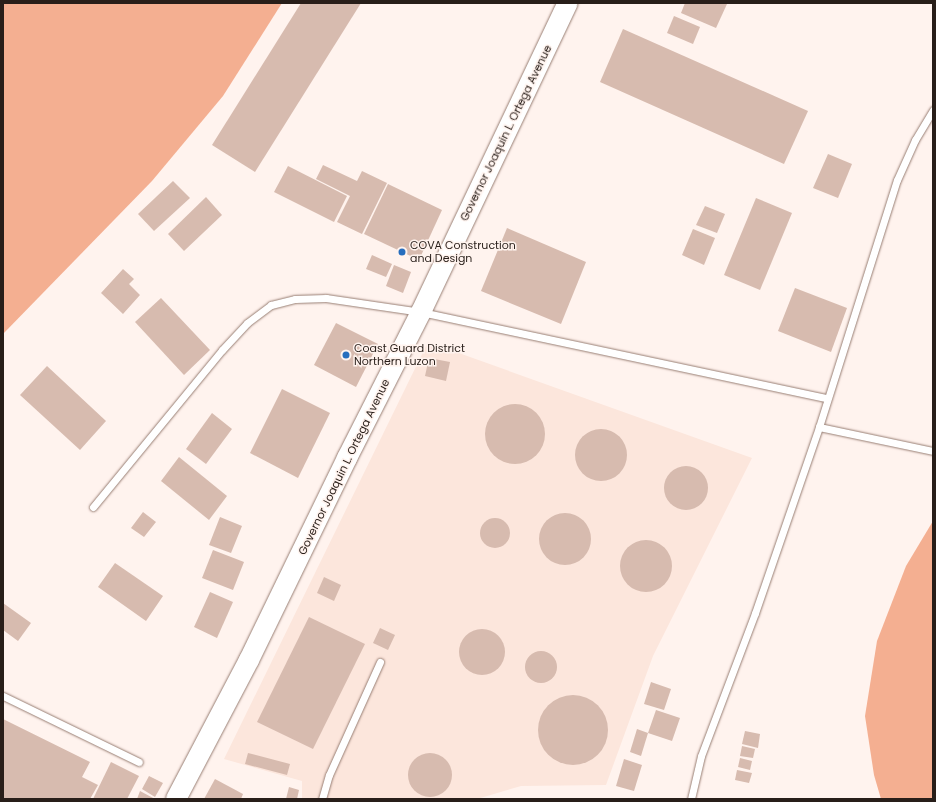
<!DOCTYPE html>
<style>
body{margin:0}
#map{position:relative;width:936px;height:802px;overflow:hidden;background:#fff3ee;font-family:Poppins,sans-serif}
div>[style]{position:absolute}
.built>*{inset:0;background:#fce6dc}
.water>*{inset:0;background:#f4af91}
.building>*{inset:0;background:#d7bbaf}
.round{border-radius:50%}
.roads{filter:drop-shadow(0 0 1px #987e73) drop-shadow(0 0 1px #987e73)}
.lane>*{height:7px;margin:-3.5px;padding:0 3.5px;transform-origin:3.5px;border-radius:3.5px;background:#fff}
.secondary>*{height:20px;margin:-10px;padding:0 10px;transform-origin:10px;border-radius:10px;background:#fff}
.dots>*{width:11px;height:11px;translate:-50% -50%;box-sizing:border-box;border:2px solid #fff3ee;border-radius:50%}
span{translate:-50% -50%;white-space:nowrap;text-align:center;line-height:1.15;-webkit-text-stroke:3px #fff3ee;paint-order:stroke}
.street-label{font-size:11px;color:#281e19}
.poi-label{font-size:11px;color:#281e19}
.left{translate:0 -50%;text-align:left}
.frame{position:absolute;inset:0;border:4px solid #281e19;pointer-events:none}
</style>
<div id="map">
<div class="built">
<i style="clip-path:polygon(428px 342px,752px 458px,653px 656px,606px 785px,521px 786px,477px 799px,302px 799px,302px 781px,224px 759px)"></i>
</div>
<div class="water">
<i style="clip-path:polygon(3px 3px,282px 3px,223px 96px,152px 181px,3px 334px)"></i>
<i style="clip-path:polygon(933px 521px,933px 799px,881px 799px,874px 775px,865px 716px,877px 641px,906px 566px)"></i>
</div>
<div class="building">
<i style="clip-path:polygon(301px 3px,361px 3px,255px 172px,212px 145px)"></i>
<i style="clip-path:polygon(685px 3px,725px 3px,727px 4px,716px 28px,681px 13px)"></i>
<i style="clip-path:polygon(674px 16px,700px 27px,693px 44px,667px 33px)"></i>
<i style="clip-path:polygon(623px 29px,808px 111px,784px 164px,600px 82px)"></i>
<i style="clip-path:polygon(828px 154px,852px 164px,838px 198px,813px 188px)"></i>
<i style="clip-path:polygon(323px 165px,357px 181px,362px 171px,387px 183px,362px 234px,337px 222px,350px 196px,316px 179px)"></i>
<i style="clip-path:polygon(288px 166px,347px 196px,334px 222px,274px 192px)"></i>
<i style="clip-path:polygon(173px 181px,190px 198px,154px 231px,138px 214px)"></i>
<i style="clip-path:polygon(388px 184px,442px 210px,419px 260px,364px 234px)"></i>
<i style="clip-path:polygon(206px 197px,222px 215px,184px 251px,168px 234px)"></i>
<i style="clip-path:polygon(756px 198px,792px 213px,760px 290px,724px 275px)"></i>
<i style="clip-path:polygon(705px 206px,725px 214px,717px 233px,696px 225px)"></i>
<i style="clip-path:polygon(507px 228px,586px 262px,561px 324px,481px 291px)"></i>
<i style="clip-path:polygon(693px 229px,715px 238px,704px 265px,682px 255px)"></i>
<i style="clip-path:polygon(372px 255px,392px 264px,386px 277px,366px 269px)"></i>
<i style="clip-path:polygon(394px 265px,411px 272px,403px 293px,386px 286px)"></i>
<i style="clip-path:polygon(123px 269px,134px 279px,129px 284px,140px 295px,123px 314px,101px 293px)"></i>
<i style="clip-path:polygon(795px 288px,847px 308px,831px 352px,778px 331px)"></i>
<i style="clip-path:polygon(161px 298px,210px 350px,184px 375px,135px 322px)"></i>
<i style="clip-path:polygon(336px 323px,378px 344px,356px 387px,314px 365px)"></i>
<i style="clip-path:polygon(429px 358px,450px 362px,446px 381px,425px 376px)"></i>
<i style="clip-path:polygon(47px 366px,106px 421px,80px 450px,20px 395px)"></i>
<i style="clip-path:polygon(282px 389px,330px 413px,298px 478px,250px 453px)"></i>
<i class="round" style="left:485px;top:404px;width:60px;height:60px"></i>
<i style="clip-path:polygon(212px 413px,232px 429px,206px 464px,186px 449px)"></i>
<i class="round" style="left:575px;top:429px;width:52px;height:52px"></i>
<i style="clip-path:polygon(179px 457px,227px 496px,209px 520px,161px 481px)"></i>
<i class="round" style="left:664px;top:466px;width:44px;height:44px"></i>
<i style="clip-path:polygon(143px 512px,156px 522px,144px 537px,131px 528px)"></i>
<i class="round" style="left:539px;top:513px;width:52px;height:52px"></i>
<i style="clip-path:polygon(220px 517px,242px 526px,231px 553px,209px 545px)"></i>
<i class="round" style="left:480px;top:518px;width:30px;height:30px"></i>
<i class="round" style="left:620px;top:540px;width:52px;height:52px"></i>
<i style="clip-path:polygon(213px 550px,244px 562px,233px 590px,202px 578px)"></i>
<i style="clip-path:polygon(115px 563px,163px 596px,146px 621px,98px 587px)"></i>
<i style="clip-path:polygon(324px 577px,341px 585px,334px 601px,317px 593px)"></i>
<i style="clip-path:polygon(210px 592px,233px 602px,217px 638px,194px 627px)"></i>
<i style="clip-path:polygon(3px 603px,31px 623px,18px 641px,3px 630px)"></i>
<i style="clip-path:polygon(309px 617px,365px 644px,313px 749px,257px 722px)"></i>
<i style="clip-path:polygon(380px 628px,395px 635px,388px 650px,373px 643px)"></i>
<i class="round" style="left:459px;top:629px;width:46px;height:46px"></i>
<i class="round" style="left:525px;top:651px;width:32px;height:32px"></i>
<i style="clip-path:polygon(651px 682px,671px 689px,664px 710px,644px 704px)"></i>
<i class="round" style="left:538px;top:695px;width:70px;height:70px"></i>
<i style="clip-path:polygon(656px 710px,680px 718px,672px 741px,648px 733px)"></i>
<i style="clip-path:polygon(3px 719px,90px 762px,82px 777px,98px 785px,90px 799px,3px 799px)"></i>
<i style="clip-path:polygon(637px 729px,648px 733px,641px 756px,630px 752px)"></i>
<i style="clip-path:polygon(745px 731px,760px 734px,758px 748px,742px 744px)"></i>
<i style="clip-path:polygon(742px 746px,755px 749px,753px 758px,740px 756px)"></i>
<i style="clip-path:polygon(248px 753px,290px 764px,287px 775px,245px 764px)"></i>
<i class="round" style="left:408px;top:753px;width:44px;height:44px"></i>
<i style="clip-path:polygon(740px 758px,752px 761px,750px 770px,738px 767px)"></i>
<i style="clip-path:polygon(624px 759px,642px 765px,634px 791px,616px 786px)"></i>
<i style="clip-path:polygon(111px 762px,139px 776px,127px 799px,93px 799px)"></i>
<i style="clip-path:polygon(737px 770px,752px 773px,749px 783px,735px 780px)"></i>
<i style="clip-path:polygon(149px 776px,163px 783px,155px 797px,142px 789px)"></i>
<i style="clip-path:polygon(215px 779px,243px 794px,241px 799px,204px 799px)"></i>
<i style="clip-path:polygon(289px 787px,299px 790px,297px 799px,286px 799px)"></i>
<i style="clip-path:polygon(140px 791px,155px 799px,137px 799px)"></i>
</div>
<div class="roads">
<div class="lane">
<i style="left:819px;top:427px;width:116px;rotate:11.9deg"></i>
<i style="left:93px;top:507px;width:203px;rotate:-50.6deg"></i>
<i style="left:222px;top:350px;width:37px;rotate:-47deg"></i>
<i style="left:247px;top:323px;width:30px;rotate:-37deg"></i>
<i style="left:271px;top:305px;width:25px;rotate:-14deg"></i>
<i style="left:295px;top:299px;width:31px;rotate:-2deg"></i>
<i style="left:326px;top:298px;width:96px;rotate:8.4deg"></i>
<i style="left:421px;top:312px;width:415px;rotate:12deg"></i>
<i style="left:3px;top:696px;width:151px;rotate:25.9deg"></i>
<i style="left:322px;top:799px;width:25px;rotate:-74deg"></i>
<i style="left:329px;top:775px;width:124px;rotate:-65.7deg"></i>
<i style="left:691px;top:799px;width:44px;rotate:-76.9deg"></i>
<i style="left:701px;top:756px;width:153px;rotate:-69.3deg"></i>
<i style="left:755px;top:613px;width:197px;rotate:-71deg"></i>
<i style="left:819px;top:427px;width:259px;rotate:-72.5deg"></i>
<i style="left:897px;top:180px;width:44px;rotate:-65.8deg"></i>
<i style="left:915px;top:140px;width:35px;rotate:-59deg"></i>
</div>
<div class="secondary">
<i style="left:176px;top:799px;width:157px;rotate:-62.3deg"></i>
<i style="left:249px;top:660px;width:225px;rotate:-64.1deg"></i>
<i style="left:347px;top:458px;width:164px;rotate:-63.1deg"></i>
<i style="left:421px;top:312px;width:342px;rotate:-64.6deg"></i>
</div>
</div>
<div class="dots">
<i style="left:402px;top:252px;background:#276ebe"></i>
<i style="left:346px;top:355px;background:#276ebe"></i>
</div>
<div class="street-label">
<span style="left:506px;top:133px;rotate:-64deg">Governor Joaquin L. Ortega Avenue</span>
<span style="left:344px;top:467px;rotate:-64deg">Governor Joaquin L. Ortega Avenue</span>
</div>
<div class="poi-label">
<span class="left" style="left:410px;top:252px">COVA Construction<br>and Design</span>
<span class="left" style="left:354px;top:355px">Coast Guard District<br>Northern Luzon</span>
</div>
<div class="frame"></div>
</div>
